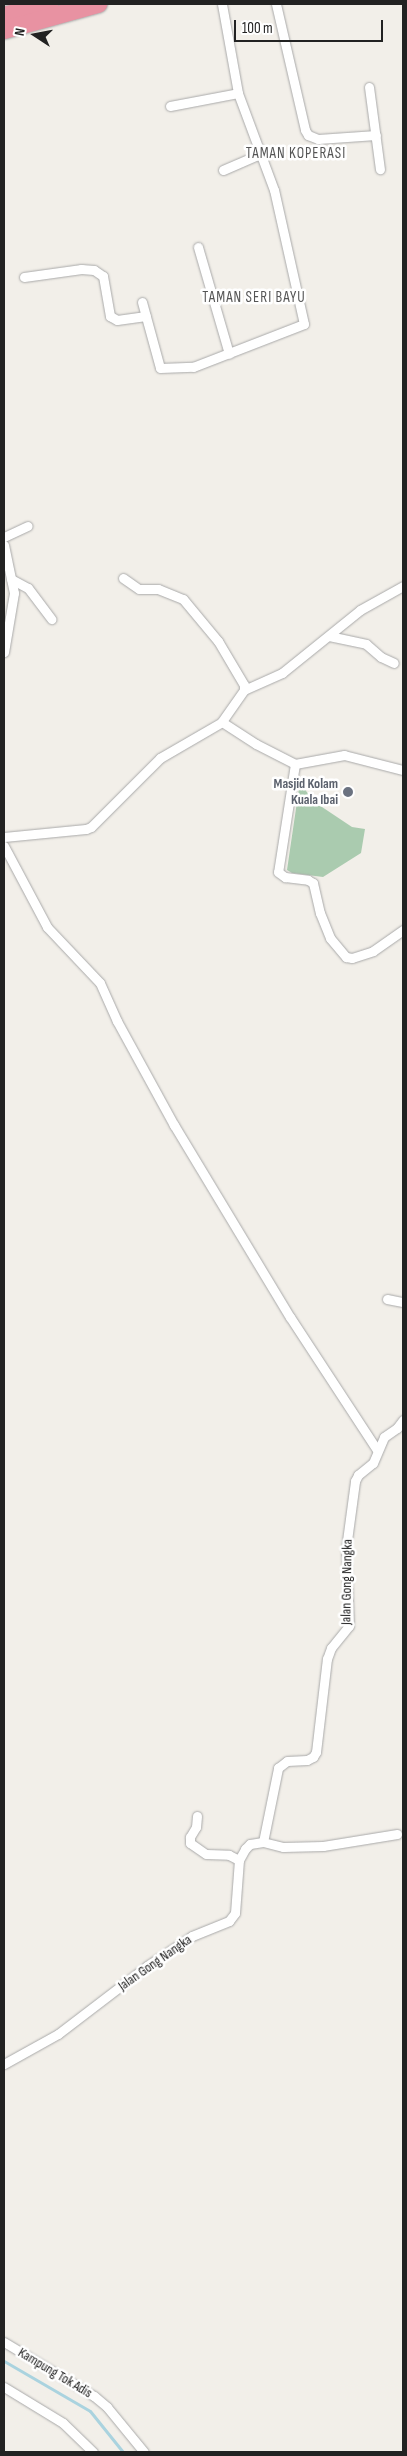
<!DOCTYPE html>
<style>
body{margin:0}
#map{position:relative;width:407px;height:2456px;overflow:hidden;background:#f2efe9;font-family:"Sofia Sans Condensed",sans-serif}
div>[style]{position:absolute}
.cemetery>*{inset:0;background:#aacbaf}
.stream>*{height:3px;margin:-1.5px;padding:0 1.5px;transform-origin:1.5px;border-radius:1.5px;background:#aad3df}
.roads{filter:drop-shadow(0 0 1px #a9a9a9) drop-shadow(0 0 1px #a9a9a9)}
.street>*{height:9px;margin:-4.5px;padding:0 4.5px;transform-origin:4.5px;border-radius:4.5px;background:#fff}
.highway>*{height:18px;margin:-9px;padding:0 9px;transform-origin:9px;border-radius:9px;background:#e892a2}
.dots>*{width:14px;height:14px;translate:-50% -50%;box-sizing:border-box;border:2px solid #fff;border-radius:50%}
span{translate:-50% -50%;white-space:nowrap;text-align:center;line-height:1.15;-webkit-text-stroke:5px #fff;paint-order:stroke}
.worship-label{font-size:14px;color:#5b616d;font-weight:700}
.right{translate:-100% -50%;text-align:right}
.street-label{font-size:14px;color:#222}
.neighbourhood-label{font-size:15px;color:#555;letter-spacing:1px}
.frame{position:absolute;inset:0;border:5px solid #222;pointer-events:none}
.north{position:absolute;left:10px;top:10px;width:50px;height:50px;-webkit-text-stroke:4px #fff;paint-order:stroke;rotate:281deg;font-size:14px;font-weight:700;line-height:20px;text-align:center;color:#222}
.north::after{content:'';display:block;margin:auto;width:18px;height:22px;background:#222;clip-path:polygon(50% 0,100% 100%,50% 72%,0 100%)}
.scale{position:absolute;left:234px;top:20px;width:149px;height:22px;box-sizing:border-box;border:2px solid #222;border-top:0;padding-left:6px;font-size:15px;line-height:18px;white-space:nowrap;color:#222;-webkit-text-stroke:4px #fff;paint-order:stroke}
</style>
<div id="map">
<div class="cemetery">
<i style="clip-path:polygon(299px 788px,304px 788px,313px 801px,352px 827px,365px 829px,361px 853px,323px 877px,292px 873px,287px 870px)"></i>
</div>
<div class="stream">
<i style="left:4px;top:2361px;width:99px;rotate:30.2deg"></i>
<i style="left:90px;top:2411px;width:53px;rotate:51.2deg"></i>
</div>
<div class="roads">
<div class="street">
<i style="left:276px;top:4px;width:129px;rotate:77deg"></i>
<i style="left:305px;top:130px;width:6px;rotate:59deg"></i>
<i style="left:308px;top:135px;width:11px;rotate:22deg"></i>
<i style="left:318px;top:139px;width:58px;rotate:-3.9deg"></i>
<i style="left:369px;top:87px;width:83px;rotate:82.4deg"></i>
<i style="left:170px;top:106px;width:69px;rotate:-10.8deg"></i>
<i style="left:223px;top:170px;width:40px;rotate:-23.4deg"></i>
<i style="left:198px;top:247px;width:111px;rotate:73.8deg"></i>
<i style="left:24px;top:277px;width:58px;rotate:-8deg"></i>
<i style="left:81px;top:269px;width:13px;rotate:4deg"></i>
<i style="left:94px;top:270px;width:11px;rotate:34deg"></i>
<i style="left:103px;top:276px;width:41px;rotate:80.1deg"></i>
<i style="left:110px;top:316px;width:8px;rotate:30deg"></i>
<i style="left:117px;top:320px;width:29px;rotate:-8deg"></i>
<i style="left:142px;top:302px;width:68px;rotate:74.7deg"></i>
<i style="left:160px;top:368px;width:33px;rotate:-2deg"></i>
<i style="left:193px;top:367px;width:119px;rotate:-21.2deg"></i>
<i style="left:304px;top:324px;width:137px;rotate:-102.6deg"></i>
<i style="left:274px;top:190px;width:103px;rotate:-110.4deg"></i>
<i style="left:238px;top:93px;width:90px;rotate:-100.2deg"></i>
<i style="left:4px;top:537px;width:26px;rotate:-25deg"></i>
<i style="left:4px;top:545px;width:49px;rotate:78.2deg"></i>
<i style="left:14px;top:593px;width:60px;rotate:99.6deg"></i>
<i style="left:123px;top:578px;width:19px;rotate:35deg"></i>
<i style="left:139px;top:589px;width:19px"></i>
<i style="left:158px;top:589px;width:27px;rotate:22deg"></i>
<i style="left:183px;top:599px;width:55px;rotate:50.2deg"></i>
<i style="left:218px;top:641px;width:51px;rotate:59.4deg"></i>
<i style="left:244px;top:685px;width:5px;rotate:90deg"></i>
<i style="left:244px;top:690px;width:39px;rotate:125deg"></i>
<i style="left:11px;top:579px;width:19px;rotate:28deg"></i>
<i style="left:28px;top:588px;width:39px;rotate:53deg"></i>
<i style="left:329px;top:636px;width:38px;rotate:12deg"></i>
<i style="left:366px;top:644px;width:20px;rotate:41deg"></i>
<i style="left:381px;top:657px;width:14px;rotate:25deg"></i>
<i style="left:244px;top:690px;width:42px;rotate:-24.1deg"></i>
<i style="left:282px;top:673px;width:100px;rotate:-38.9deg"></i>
<i style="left:360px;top:610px;width:49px;rotate:-29.2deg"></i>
<i style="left:295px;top:764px;width:109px;rotate:98.9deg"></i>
<i style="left:278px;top:872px;width:9px;rotate:36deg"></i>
<i style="left:285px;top:877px;width:23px;rotate:7deg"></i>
<i style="left:308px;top:880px;width:6px;rotate:31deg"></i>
<i style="left:313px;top:883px;width:31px;rotate:77deg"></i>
<i style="left:320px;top:913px;width:27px;rotate:68deg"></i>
<i style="left:330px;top:938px;width:25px;rotate:50deg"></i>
<i style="left:346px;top:957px;width:6px;rotate:9deg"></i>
<i style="left:352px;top:958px;width:22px;rotate:-18deg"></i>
<i style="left:373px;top:951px;width:37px;rotate:-35deg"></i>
<i style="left:4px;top:837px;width:82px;rotate:-5.6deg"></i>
<i style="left:86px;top:829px;width:5px;rotate:-22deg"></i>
<i style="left:91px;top:827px;width:98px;rotate:-45deg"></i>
<i style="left:160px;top:758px;width:72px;rotate:-30.1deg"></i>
<i style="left:222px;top:722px;width:40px;rotate:32.9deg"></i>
<i style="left:256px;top:744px;width:44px;rotate:27.1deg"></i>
<i style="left:295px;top:764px;width:50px;rotate:-10.4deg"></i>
<i style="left:344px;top:755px;width:61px;rotate:14.3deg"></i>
<i style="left:4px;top:846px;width:92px;rotate:62deg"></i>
<i style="left:47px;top:927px;width:77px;rotate:46.6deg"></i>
<i style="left:100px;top:983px;width:42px;rotate:65.9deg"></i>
<i style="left:117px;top:1021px;width:119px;rotate:61.3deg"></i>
<i style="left:174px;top:1125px;width:224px;rotate:58.9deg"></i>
<i style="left:290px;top:1317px;width:159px;rotate:56.8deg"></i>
<i style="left:387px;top:1299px;width:16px;rotate:11deg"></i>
<i style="left:197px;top:1816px;width:11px;rotate:95deg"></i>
<i style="left:196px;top:1827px;width:12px;rotate:121deg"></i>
<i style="left:190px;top:1837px;width:6px;rotate:90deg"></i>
<i style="left:190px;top:1843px;width:19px;rotate:35deg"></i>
<i style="left:206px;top:1854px;width:23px;rotate:2deg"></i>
<i style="left:229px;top:1855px;width:11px;rotate:27deg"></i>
<i style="left:263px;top:1842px;width:21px;rotate:14deg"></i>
<i style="left:283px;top:1847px;width:40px;rotate:-1.4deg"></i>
<i style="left:323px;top:1846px;width:75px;rotate:-9.2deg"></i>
<i style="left:4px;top:2064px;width:62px;rotate:-29.1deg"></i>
<i style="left:58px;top:2034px;width:112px;rotate:-37.4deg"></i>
<i style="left:147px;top:1966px;width:54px;rotate:-33.7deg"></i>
<i style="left:192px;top:1936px;width:40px;rotate:-22deg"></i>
<i style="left:229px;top:1921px;width:10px;rotate:-53deg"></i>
<i style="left:235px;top:1913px;width:53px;rotate:-85.7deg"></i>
<i style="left:239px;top:1860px;width:13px;rotate:-61deg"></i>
<i style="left:245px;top:1849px;width:7px;rotate:-45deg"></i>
<i style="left:250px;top:1844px;width:13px;rotate:-9deg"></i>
<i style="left:263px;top:1842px;width:76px;rotate:-78.5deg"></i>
<i style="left:278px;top:1768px;width:11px;rotate:-38deg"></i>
<i style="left:287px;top:1761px;width:20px;rotate:-3deg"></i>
<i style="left:307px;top:1760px;width:7px;rotate:-27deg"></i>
<i style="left:313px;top:1757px;width:6px;rotate:-59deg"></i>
<i style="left:316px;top:1752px;width:94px;rotate:-83.3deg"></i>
<i style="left:327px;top:1659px;width:12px;rotate:-70deg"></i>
<i style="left:331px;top:1648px;width:28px;rotate:-51deg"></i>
<i style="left:349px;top:1626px;width:78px;rotate:-92.2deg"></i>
<i style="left:346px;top:1548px;width:68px;rotate:-82.3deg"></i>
<i style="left:355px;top:1481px;width:7px;rotate:-63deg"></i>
<i style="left:358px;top:1475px;width:19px;rotate:-39deg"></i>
<i style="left:373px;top:1463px;width:28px;rotate:-67deg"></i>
<i style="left:384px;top:1437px;width:16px;rotate:-35deg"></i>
<i style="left:397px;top:1428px;width:10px;rotate:-53deg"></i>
<i style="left:4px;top:2342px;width:105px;rotate:31deg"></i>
<i style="left:94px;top:2396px;width:17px;rotate:40deg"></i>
<i style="left:107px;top:2407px;width:58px;rotate:50.6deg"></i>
<i style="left:4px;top:2387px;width:69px;rotate:31.4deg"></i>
<i style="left:63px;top:2423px;width:42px;rotate:44deg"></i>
</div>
<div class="highway">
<i style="left:4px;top:16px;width:47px;rotate:-14.9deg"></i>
<i style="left:4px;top:30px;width:98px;rotate:-15.5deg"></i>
</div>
</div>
<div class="dots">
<i style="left:348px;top:792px;background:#6b7280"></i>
</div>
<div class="worship-label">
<span class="right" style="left:338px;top:792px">Masjid Kolam<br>Kuala Ibai</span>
</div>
<div class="street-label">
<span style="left:347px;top:1582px;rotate:-89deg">Jalan Gong Nangka</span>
<span style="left:155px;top:1963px;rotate:-35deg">Jalan Gong Nangka</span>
<span style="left:55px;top:2373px;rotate:31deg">Kampung Tok Adis</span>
</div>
<div class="neighbourhood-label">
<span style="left:296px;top:154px">TAMAN KOPERASI</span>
<span style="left:254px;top:298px">TAMAN SERI BAYU</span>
</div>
<div class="frame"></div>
<div class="north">N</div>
<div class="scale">100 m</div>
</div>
